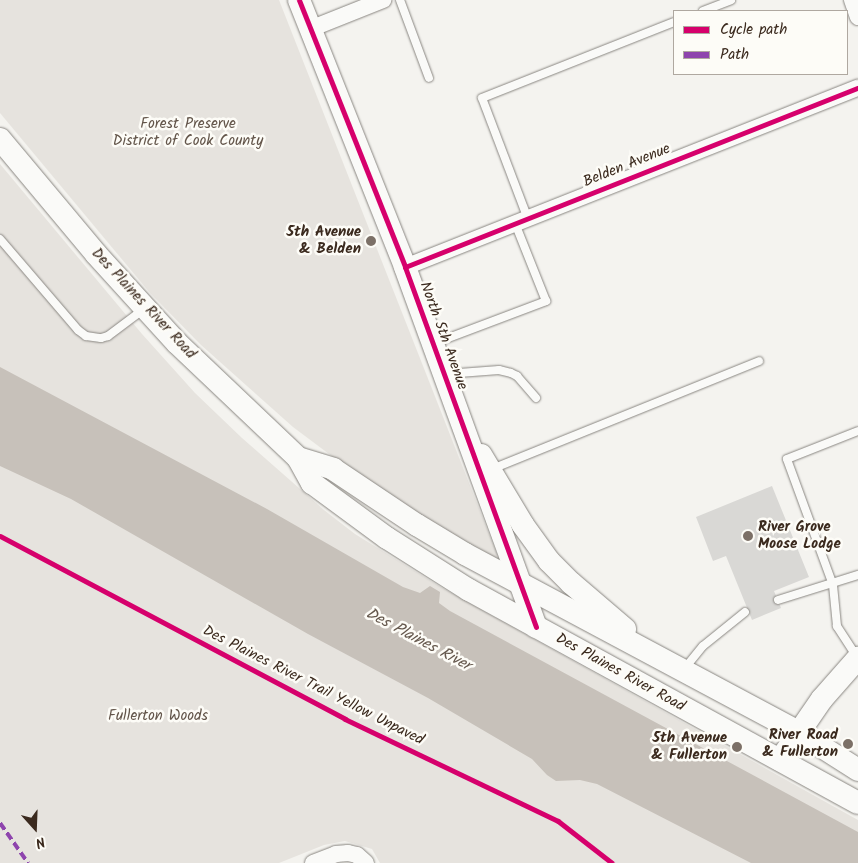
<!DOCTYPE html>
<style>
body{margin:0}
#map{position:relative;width:858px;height:863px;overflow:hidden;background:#f4f3ef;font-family:Kalam,sans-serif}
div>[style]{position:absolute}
.green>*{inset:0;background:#e6e3de}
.water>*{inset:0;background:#c7c1ba}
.building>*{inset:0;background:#d9d8d5}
.roads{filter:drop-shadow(0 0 1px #898681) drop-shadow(0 0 1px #898681)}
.lane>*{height:8px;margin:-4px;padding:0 4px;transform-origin:4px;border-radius:4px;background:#fafaf8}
.street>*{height:16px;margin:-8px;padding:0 8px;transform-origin:8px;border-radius:8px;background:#fafaf8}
.secondary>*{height:22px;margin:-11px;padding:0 11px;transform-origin:11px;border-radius:11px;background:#fafaf8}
.quiet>*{height:4px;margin-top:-2px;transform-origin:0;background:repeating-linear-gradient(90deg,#8e44ad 0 8px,transparent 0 12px)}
.cycleway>*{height:5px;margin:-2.5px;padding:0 2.5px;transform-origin:2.5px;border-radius:2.5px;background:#d6006c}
.dots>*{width:14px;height:14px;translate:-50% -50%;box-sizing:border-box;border:2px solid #fdfcf7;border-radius:50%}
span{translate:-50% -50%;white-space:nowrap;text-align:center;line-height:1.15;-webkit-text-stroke:5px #fdfcf7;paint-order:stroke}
.park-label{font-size:15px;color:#63554a}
.street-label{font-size:15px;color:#3b2a1e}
.poi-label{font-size:15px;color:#3b2a1e;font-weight:700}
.right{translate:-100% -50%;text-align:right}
.left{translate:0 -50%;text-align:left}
.water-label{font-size:16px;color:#65584d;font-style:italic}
.legend{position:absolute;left:673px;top:10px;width:175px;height:65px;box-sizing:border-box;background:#fdfcf7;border:1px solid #afa8a0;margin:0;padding:6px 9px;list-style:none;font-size:15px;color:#3b2a1e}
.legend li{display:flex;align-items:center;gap:10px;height:25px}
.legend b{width:25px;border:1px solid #afa8a0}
.north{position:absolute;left:10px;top:803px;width:50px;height:50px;-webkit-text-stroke:4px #fdfcf7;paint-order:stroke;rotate:160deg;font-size:14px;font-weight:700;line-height:20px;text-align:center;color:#3b2a1e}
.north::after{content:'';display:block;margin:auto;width:18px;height:22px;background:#3b2a1e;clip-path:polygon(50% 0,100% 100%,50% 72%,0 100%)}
</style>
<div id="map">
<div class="green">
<i style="clip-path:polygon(0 0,279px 0,497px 554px,496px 560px,365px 481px,293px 427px,201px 345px,150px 293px,0 113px)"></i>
<i style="clip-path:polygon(0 164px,142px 334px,195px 393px,242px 438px,324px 510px,355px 534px,439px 586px,858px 820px,858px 863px,380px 863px,372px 849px,345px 841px,324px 845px,279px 863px,0 863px)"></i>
</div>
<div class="water">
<i style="clip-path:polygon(0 367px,267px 509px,403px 587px,420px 593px,430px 586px,440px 592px,439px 603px,450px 611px,858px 832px,858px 863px,751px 863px,597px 784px,580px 780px,556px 781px,547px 775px,532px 759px,428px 698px,308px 634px,71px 499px,0 466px)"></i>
</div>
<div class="building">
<i style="clip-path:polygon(772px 486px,809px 577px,774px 591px,781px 608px,752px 620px,726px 556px,713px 561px,696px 517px)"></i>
</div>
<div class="roads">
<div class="lane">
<i style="left:400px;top:0;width:83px;rotate:69.6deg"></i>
<i style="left:703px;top:11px;width:30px;rotate:-21deg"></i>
<i style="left:528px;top:219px;width:129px;rotate:-110.8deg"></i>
<i style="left:482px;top:98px;width:206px;rotate:-21.6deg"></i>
<i style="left:0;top:239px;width:120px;rotate:49.4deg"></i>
<i style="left:78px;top:330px;width:10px;rotate:37deg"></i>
<i style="left:86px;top:336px;width:15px;rotate:8deg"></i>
<i style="left:101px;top:338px;width:7px;rotate:-16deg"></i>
<i style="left:108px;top:336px;width:45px;rotate:-36.9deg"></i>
<i style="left:435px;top:343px;width:119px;rotate:-20.7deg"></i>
<i style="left:546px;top:301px;width:84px;rotate:-111.7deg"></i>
<i style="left:446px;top:374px;width:53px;rotate:-4.3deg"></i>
<i style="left:499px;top:370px;width:12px;rotate:14deg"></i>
<i style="left:511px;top:373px;width:7px;rotate:27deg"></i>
<i style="left:517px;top:376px;width:29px;rotate:49deg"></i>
<i style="left:492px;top:469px;width:288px;rotate:-22deg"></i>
<i style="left:778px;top:600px;width:84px;rotate:-17.4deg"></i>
<i style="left:857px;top:657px;width:37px;rotate:-123deg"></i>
<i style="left:837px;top:626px;width:41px;rotate:-95.6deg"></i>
<i style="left:833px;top:585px;width:134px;rotate:-110.1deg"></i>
<i style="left:787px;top:459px;width:76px;rotate:-21.5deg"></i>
<i style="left:685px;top:668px;width:28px;rotate:-51deg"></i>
<i style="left:703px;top:646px;width:54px;rotate:-39deg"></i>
</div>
<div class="street">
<i style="left:852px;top:0;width:18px;rotate:71deg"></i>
<i style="left:310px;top:29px;width:79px;rotate:-21.7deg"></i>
<i style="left:405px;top:267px;width:487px;rotate:-21.6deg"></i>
<i style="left:313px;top:863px;width:25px;rotate:-21deg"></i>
<i style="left:336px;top:854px;width:12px;rotate:-5deg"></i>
<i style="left:348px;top:853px;width:9px;rotate:13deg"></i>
<i style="left:357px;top:855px;width:12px;rotate:42deg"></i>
</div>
<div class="secondary">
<i style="left:299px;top:0;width:287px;rotate:68.3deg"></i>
<i style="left:405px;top:267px;width:383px;rotate:70deg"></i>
<i style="left:0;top:139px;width:150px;rotate:50.1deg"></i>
<i style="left:96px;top:254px;width:120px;rotate:47.7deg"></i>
<i style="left:177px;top:343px;width:167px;rotate:43.5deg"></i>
<i style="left:298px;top:458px;width:29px;rotate:61deg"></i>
<i style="left:312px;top:483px;width:93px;rotate:36.3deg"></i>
<i style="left:387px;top:538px;width:97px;rotate:32.4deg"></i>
<i style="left:469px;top:590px;width:443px;rotate:28.7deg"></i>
<i style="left:481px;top:455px;width:82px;rotate:59deg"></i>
<i style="left:523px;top:525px;width:44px;rotate:54.2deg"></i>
<i style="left:549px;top:561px;width:31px;rotate:45deg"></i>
<i style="left:571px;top:583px;width:71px;rotate:40.4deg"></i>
<i style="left:298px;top:458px;width:37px;rotate:17deg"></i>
<i style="left:333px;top:469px;width:101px;rotate:33.7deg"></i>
<i style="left:417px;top:525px;width:56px;rotate:31.1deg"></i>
<i style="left:465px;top:554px;width:380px;rotate:28.1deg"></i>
<i style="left:800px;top:733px;width:69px;rotate:32.5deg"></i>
<i style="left:780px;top:760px;width:74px;rotate:-55.5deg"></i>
<i style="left:822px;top:699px;width:55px;rotate:-48.7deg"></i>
</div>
</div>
<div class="quiet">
<i style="left:0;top:823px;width:49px;rotate:55deg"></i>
</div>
<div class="cycleway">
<i style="left:299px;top:0;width:287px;rotate:68.3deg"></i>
<i style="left:405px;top:267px;width:383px;rotate:70deg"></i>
<i style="left:405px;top:267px;width:487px;rotate:-21.6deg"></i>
<i style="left:0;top:536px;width:391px;rotate:27.9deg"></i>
<i style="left:345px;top:719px;width:236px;rotate:25.6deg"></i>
<i style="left:558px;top:821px;width:68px;rotate:37.9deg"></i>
</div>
<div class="dots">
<i style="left:371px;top:241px;background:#7c7067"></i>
<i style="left:748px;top:536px;background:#7c7067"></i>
<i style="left:848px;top:744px;background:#7c7067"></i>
<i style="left:737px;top:747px;background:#7c7067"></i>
</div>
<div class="park-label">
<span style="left:188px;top:133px">Forest Preserve<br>District of Cook County</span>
<span style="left:158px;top:717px">Fullerton Woods</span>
</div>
<div class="street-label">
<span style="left:627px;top:166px;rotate:-22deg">Belden Avenue</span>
<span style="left:143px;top:304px;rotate:47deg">Des Plaines River Road</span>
<span style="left:443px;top:336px;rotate:70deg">North 5th Avenue</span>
<span style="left:620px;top:673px;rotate:29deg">Des Plaines River Road</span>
<span style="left:313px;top:686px;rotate:27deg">Des Plaines River Trail Yellow Unpaved</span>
</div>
<div class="poi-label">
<span class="right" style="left:361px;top:241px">5th Avenue<br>&amp; Belden</span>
<span class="left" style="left:758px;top:536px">River Grove<br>Moose Lodge</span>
<span class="right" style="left:838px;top:744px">River Road<br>&amp; Fullerton</span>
<span class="right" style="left:727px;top:747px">5th Avenue<br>&amp; Fullerton</span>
</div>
<div class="water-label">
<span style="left:418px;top:640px;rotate:28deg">Des Plaines River</span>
</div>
<ul class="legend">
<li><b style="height:6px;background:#d6006c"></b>Cycle path</li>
<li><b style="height:6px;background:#8e44ad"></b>Path</li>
</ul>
<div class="north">N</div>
</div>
